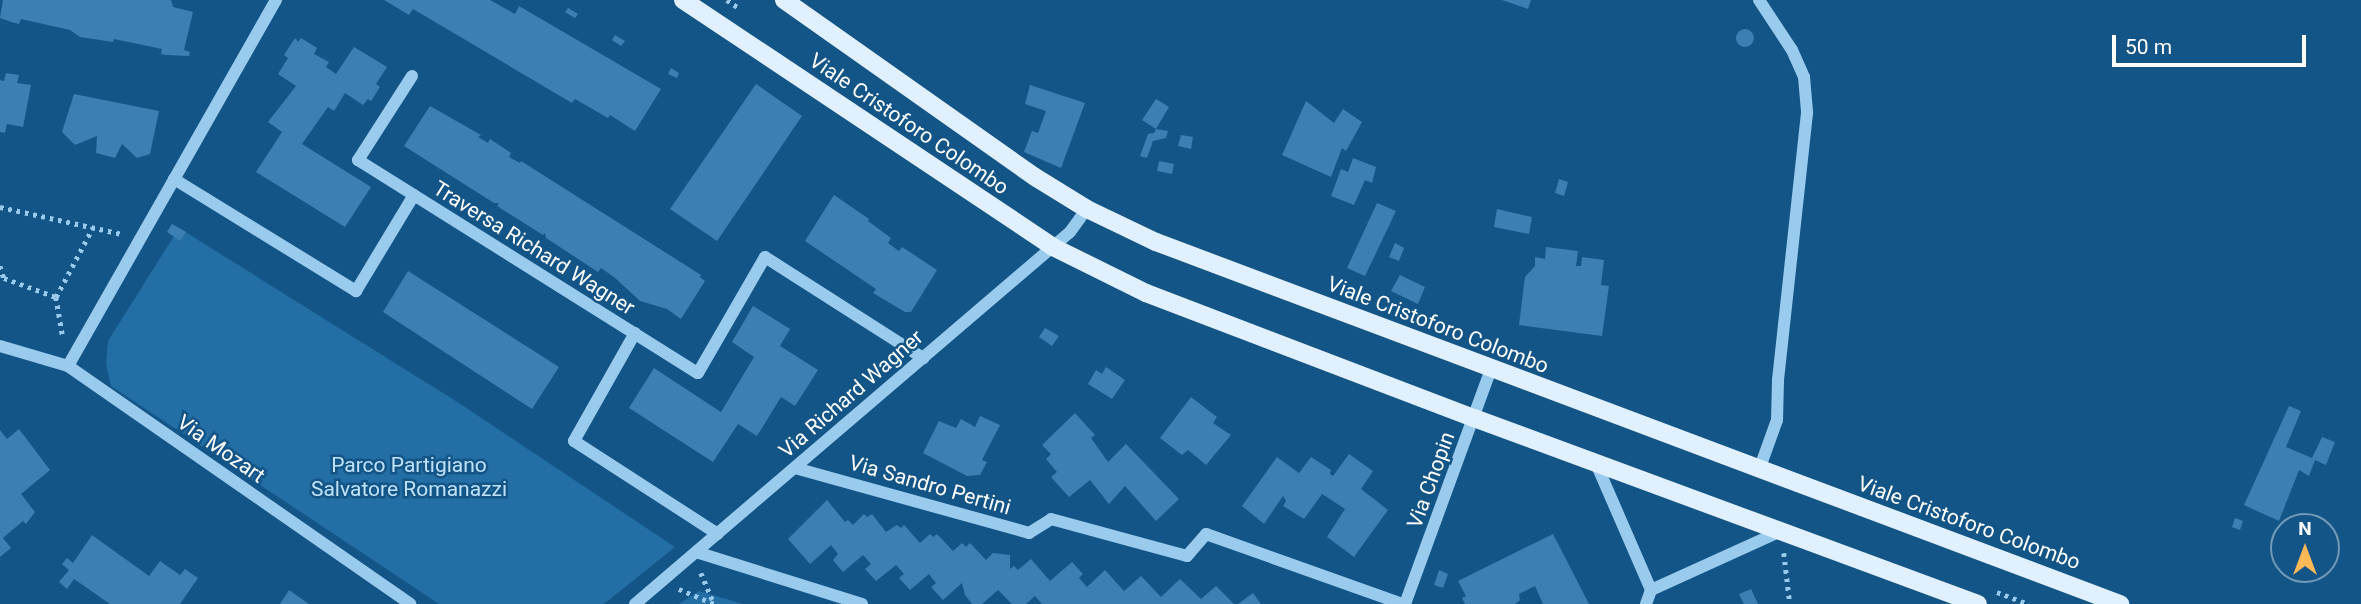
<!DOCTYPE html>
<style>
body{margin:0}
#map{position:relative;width:2361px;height:604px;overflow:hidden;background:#145587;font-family:Roboto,sans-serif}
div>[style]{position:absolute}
.green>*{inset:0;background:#236ea5}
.building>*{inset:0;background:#3c7fb2}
.round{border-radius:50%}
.path>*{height:4.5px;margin-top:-2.25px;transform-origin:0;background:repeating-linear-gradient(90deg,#99cbef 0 3.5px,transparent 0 8.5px)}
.minor>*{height:12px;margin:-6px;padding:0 6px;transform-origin:6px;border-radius:6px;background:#99cbef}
.major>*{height:18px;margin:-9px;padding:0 9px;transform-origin:9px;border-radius:9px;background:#e1f0ff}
span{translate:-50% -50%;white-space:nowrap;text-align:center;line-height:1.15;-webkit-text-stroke:5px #145587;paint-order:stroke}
.street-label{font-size:21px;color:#fff}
.park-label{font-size:21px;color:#bfe2fb}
.north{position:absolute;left:2270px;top:513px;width:70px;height:70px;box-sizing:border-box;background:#145587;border:2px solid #7299b7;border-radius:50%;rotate:0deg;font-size:19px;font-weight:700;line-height:28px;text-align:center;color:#fff}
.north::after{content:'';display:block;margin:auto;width:24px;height:32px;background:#ffb957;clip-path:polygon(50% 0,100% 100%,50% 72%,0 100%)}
.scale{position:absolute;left:2112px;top:35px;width:194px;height:32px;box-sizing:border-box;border:4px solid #fff;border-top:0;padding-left:9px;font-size:21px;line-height:24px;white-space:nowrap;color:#fff;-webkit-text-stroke:5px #145587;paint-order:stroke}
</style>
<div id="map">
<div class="green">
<i style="clip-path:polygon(179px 228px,459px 403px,675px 547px,604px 604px,439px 604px,111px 386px,106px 364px,108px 341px)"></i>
<i style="clip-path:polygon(699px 591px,743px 604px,679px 604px)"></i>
</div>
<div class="building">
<i style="clip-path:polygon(3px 0,171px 0,173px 7px,193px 12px,184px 50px,190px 52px,189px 56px,166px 55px,161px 54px,162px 49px,114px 39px,113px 42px,80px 37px,70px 30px,21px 19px,19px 24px,11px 22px,0 18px)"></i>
<i style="clip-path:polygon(384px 0,490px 0,515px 14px,519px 6px,661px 89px,635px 131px,610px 115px,608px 118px,575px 99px,572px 103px,413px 9px,409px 15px)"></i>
<i style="clip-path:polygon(1502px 0,1531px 0,1528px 9px)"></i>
<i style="clip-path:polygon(568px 8px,578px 14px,575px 18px,565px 12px)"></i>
<i class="round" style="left:1736px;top:29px;width:18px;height:18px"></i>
<i style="clip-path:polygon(615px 35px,625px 41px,621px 46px,612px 40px)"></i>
<i style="clip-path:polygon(295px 38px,298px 42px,301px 38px,317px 48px,314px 54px,329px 62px,326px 67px,336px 74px,354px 47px,387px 67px,376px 84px,380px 87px,371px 101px,368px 99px,363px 105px,345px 93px,334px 111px,328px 107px,302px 144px,371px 187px,345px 227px,256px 172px,282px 132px,268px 122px,296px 86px,278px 74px,288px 58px,284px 55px)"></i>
<i style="clip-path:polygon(671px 68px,679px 73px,677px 78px,668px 74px)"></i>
<i style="clip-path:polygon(6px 73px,19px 75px,17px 83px,31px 85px,23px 127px,7px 124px,5px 133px,0 132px,0 80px,4px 81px)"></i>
<i style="clip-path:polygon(756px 84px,802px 116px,717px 241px,670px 209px)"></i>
<i style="clip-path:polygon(1030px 85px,1085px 103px,1061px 168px,1024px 152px,1032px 131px,1038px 133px,1046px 111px,1025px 104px)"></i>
<i style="clip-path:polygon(74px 94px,159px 111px,150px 154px,137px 158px,122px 144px,115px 158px,96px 153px,97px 136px,75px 145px,62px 132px)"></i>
<i style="clip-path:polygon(1156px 99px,1169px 107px,1156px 129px,1168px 131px,1166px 138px,1153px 141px,1147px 158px,1140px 156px,1148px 134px,1154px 133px,1156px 129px,1142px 120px)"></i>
<i style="clip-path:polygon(1306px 101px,1334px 123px,1343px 109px,1362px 122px,1346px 151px,1342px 148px,1331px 177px,1282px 155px)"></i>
<i style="clip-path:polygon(430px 106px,481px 135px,478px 137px,488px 143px,490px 139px,511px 153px,509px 157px,520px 163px,521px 161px,701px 275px,700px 277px,705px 281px,681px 319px,667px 309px,640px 301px,614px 277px,601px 268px,598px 272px,546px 238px,545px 233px,543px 235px,497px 206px,499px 203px,494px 203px,404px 146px)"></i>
<i style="clip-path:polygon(1181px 135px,1193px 137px,1191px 149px,1178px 146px)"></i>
<i style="clip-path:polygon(1353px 158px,1376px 167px,1372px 183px,1365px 180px,1354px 205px,1331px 196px,1341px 169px,1348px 172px)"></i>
<i style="clip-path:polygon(1159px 161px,1174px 164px,1172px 174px,1157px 171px)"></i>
<i style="clip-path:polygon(1559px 179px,1568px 182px,1564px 196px,1555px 193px)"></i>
<i style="clip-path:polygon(834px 195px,869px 219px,868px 221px,891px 238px,888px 243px,899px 251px,902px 247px,937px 270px,911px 312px,905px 312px,873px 293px,876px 289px,805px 241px)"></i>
<i style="clip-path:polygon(1377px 203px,1396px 211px,1365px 276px,1347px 268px)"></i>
<i style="clip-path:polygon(1497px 209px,1532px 217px,1529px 234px,1494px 227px)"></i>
<i style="clip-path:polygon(172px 224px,186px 232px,180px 241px,167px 232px)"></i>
<i style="clip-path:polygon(1395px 243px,1404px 248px,1399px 261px,1389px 257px)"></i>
<i style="clip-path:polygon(1546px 247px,1578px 251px,1576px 266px,1581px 266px,1582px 257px,1604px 260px,1601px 285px,1609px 286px,1602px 336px,1519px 325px,1525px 277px,1535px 266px,1535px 257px,1545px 259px)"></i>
<i style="clip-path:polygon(408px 271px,559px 367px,532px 409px,383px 312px)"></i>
<i style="clip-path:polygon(1400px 275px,1425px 287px,1418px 304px,1391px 291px)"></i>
<i style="clip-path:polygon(753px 306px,790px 329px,780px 346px,818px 370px,795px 406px,781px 397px,757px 436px,738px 424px,713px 462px,629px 408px,654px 368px,721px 412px,754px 357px,732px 342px)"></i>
<i style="clip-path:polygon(1045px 328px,1059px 336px,1052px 346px,1039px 337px)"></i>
<i style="clip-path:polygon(1106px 367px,1125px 380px,1112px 399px,1088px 384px,1096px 370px,1102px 374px)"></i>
<i style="clip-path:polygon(1191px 397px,1217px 417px,1213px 423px,1231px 435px,1206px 465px,1188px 450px,1182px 455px,1160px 438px)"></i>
<i style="clip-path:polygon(2289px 406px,2301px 411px,2286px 447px,2312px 458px,2322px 437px,2335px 442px,2326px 465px,2315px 460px,2309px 476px,2299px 470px,2279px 521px,2244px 505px)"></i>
<i style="clip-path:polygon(1075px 413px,1095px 435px,1091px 438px,1108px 462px,1126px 444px,1179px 499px,1156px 521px,1125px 486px,1109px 504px,1090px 480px,1069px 497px,1051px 477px,1057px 472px,1046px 459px,1051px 454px,1042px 445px)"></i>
<i style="clip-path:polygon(980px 416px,1000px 425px,982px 460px,987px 462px,980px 475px,967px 476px,923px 453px,939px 421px,956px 428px,961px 419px,975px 427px)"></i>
<i style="clip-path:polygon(19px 429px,50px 470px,21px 494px,35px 512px,26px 524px,23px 521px,3px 538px,11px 548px,0 557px,0 430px,7px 439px)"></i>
<i style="clip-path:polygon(1349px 454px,1373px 471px,1361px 489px,1388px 510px,1354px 557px,1327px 537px,1345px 509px,1322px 494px,1304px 519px,1283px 506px,1286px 501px,1283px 496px,1264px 524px,1242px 506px,1277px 457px,1299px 473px,1311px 457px,1331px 470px,1330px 474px,1333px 476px)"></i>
<i style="clip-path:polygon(827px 500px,845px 522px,848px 520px,853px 525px,864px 514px,867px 517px,872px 514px,886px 532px,897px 525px,901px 528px,904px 525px,920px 543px,930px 534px,933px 537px,937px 534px,953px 551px,962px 543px,966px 547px,970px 543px,986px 560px,993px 553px,1010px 555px,1010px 569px,1014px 566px,1018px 570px,1031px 559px,1050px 581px,1072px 562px,1083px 574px,1079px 578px,1087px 587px,1105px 570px,1124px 591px,1141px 576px,1161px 597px,1180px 579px,1201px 599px,1216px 586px,1234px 604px,1042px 604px,1035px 596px,1026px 604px,1012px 604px,998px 590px,982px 604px,972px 604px,965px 595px,962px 583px,943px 600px,931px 587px,936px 583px,929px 574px,910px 590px,899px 578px,904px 574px,896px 565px,876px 581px,865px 569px,871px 564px,863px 555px,843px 572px,833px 560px,838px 554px,831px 545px,810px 564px,788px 539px)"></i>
<i style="clip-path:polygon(2235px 518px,2243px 521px,2240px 530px,2232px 527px)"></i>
<i style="clip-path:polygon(1553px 534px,1589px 604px,1543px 604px,1535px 586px,1519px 594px,1520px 600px,1515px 604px,1465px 604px,1462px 598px,1466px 596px,1458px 581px)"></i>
<i style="clip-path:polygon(92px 535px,149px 576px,160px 561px,180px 575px,185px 569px,198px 578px,180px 604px,110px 604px,74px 579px,67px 589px,59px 582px,69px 570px,62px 564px,67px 558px,73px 563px)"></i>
<i style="clip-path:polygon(1439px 570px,1448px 574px,1443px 588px,1434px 585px)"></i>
<i style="clip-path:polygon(1751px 589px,1758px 604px,1744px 604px,1739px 594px)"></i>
<i style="clip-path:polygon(289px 590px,309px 604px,280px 604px)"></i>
<i style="clip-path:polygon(1253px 593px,1261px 604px,1238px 604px)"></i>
</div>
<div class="path">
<i style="left:727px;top:0;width:14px;rotate:34deg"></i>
<i style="left:0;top:207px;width:125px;rotate:12.5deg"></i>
<i style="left:0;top:266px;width:13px;rotate:72deg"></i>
<i style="left:4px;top:278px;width:55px;rotate:20.1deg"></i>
<i style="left:56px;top:297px;width:79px;rotate:-62.1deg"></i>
<i style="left:56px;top:297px;width:42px;rotate:80.3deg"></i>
<i style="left:1784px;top:553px;width:51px;rotate:83.3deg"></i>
<i style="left:701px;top:573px;width:33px;rotate:67deg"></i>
<i style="left:679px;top:589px;width:38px;rotate:23deg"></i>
<i style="left:1997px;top:592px;width:34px;rotate:21deg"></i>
</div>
<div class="minor">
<i style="left:1759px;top:0;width:60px;rotate:56.6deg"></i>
<i style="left:1792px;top:50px;width:30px;rotate:66deg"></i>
<i style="left:1804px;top:77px;width:36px;rotate:85deg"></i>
<i style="left:1807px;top:113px;width:269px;rotate:96.2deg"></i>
<i style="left:1778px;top:380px;width:40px;rotate:91.4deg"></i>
<i style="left:1777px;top:420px;width:53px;rotate:109.8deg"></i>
<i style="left:412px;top:76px;width:100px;rotate:122.7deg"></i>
<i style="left:358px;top:160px;width:401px;rotate:32.1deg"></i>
<i style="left:698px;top:373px;width:134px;rotate:-60deg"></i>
<i style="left:765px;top:257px;width:188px;rotate:32.6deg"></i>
<i style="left:174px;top:179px;width:214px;rotate:31.6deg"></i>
<i style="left:356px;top:291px;width:112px;rotate:-58.9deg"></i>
<i style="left:635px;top:333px;width:124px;rotate:119.5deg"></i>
<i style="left:574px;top:441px;width:171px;rotate:32.9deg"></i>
<i style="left:0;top:346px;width:71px;rotate:16.4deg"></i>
<i style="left:68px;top:366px;width:417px;rotate:34.8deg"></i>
<i style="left:68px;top:366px;width:421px;rotate:-60.4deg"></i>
<i style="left:1595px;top:461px;width:141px;rotate:66.5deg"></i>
<i style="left:1651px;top:590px;width:143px;rotate:-24.4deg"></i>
<i style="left:795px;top:468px;width:243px;rotate:15.5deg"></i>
<i style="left:1029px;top:533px;width:26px;rotate:-32deg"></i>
<i style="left:1051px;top:519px;width:141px;rotate:15.2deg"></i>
<i style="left:1187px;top:556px;width:29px;rotate:-49deg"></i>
<i style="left:1206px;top:534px;width:209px;rotate:19.6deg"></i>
<i style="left:696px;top:552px;width:174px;rotate:17.4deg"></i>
<i style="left:635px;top:604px;width:572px;rotate:-40.54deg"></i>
<i style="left:1070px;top:232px;width:29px;rotate:-54deg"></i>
<i style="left:1405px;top:604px;width:250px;rotate:-69.9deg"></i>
<i style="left:1646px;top:604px;width:15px;rotate:-70deg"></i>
</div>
<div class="major">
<i style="left:683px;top:0;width:445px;rotate:33.7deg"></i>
<i style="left:1053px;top:247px;width:104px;rotate:26.3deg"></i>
<i style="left:1146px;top:293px;width:351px;rotate:20.9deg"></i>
<i style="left:1474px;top:418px;width:537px;rotate:20.26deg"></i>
<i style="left:784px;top:0;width:307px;rotate:35.2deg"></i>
<i style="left:1035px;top:177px;width:61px;rotate:31.6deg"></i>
<i style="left:1087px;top:209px;width:76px;rotate:25.6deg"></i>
<i style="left:1156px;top:242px;width:1030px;rotate:20.58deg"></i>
</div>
<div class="street-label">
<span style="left:909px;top:124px;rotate:34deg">Viale Cristoforo Colombo</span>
<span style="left:534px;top:248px;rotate:32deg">Traversa Richard Wagner</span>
<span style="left:1438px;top:325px;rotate:21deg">Viale Cristoforo Colombo</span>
<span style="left:851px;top:394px;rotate:-41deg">Via Richard Wagner</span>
<span style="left:221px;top:449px;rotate:35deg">Via Mozart</span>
<span style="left:1431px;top:480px;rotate:-70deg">Via Chopin</span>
<span style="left:930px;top:485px;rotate:16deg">Via Sandro Pertini</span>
<span style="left:1969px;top:523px;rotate:20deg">Viale Cristoforo Colombo</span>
</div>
<div class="park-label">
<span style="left:409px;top:477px">Parco Partigiano<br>Salvatore Romanazzi</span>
</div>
<div class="north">N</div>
<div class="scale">50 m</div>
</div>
